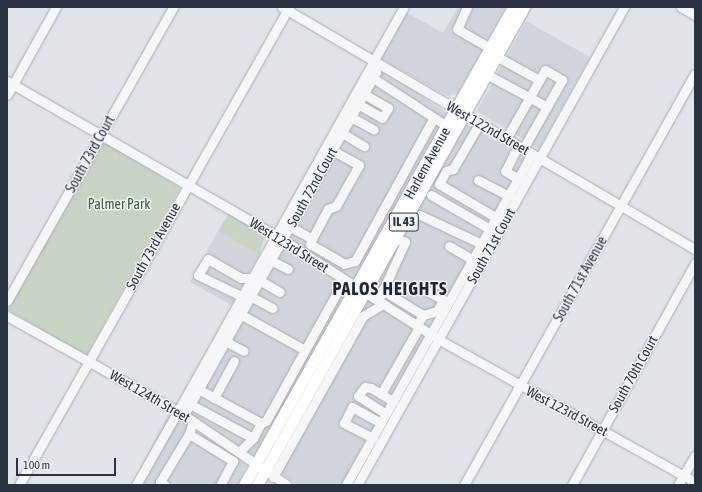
<!DOCTYPE html>
<style>
body{margin:0}
#map{position:relative;width:702px;height:492px;overflow:hidden;background:#e1e5e9;font-family:"Asap Condensed",sans-serif}
div>[style]{position:absolute}
.built>*{inset:0;background:#d0d4db}
.green>*{inset:0;background:#c8d3c3}
.roads{filter:drop-shadow(0 0 1px #a6acb3) drop-shadow(0 0 1px #a6acb3)}
.minor>*{height:9px;margin:-4.5px;padding:0 4.5px;transform-origin:4.5px;border-radius:4.5px;background:#f4f6f8}
.major>*{height:11px;margin:-5.5px;padding:0 5.5px;transform-origin:5.5px;border-radius:5.5px;background:#fff}
span{translate:-50% -50%;white-space:nowrap;text-align:center;line-height:1.15;-webkit-text-stroke:3px #f1f4f7;paint-order:stroke}
.shield-label span{padding:1px 3px;background:#f1f4f7;border:1px solid;border-radius:3px;-webkit-text-stroke-width:0}
.shield-label{font-size:13px;color:#2a3341;font-weight:700}
.street-label{font-size:14px;color:#2a3341}
.park-label{font-size:14px;color:#405c38}
.district-label{font-size:18px;color:#1c2532;font-weight:700;letter-spacing:1px}
.frame{position:absolute;inset:0;border:8px solid #2a3341;pointer-events:none}
.scale{position:absolute;left:16px;top:458px;width:100px;height:18px;box-sizing:border-box;border:2px solid #2a3341;border-top:0;padding-left:5px;font-size:12px;line-height:14px;white-space:nowrap;color:#2a3341;-webkit-text-stroke:3px #f1f4f7;paint-order:stroke}
</style>
<div id="map">
<div class="built">
<i style="clip-path:polygon(458px 7px,506px 7px,458px 93px,447px 96px,383px 60px,380px 54px,406px 12px,443px 33px)"></i>
<i style="clip-path:polygon(526px 21px,590px 57px,539px 149px,477px 111px)"></i>
<i style="clip-path:polygon(381px 68px,445px 112px,534px 163px,354px 485px,298px 485px,188px 413px)"></i>
<i style="clip-path:polygon(218px 231px,259px 255px,231px 305px,190px 282px)"></i>
<i style="clip-path:polygon(170px 411px,246px 465px,238px 485px,132px 485px)"></i>
</div>
<div class="green">
<i style="clip-path:polygon(99px 144px,109px 144px,180px 188px,86px 356px,7px 309px)"></i>
<i style="clip-path:polygon(229px 213px,265px 236px,259px 255px,218px 231px)"></i>
</div>
<div class="roads">
<div class="minor">
<i style="left:282px;top:7px;width:479px;rotate:30.4deg"></i>
<i style="left:467px;top:7px;width:24px;rotate:114deg"></i>
<i style="left:457px;top:29px;width:38px;rotate:30deg"></i>
<i style="left:681px;top:7px;width:16px;rotate:30deg"></i>
<i style="left:496px;top:56px;width:49px;rotate:29.2deg"></i>
<i style="left:374px;top:59px;width:13px;rotate:81deg"></i>
<i style="left:376px;top:72px;width:385px;rotate:119.2deg"></i>
<i style="left:188px;top:408px;width:10px;rotate:163deg"></i>
<i style="left:178px;top:411px;width:463px;rotate:-60.8deg"></i>
<i style="left:486px;top:74px;width:69px;rotate:28.4deg"></i>
<i style="left:373px;top:78px;width:88px;rotate:33deg"></i>
<i style="left:7px;top:81px;width:309px;rotate:29.9deg"></i>
<i style="left:275px;top:235px;width:193px;rotate:32.5deg"></i>
<i style="left:438px;top:339px;width:294px;rotate:29.1deg"></i>
<i style="left:7px;top:95px;width:101px;rotate:-60.9deg"></i>
<i style="left:358px;top:104px;width:28px;rotate:30deg"></i>
<i style="left:382px;top:118px;width:12px;rotate:-59deg"></i>
<i style="left:388px;top:108px;width:28px;rotate:-150deg"></i>
<i style="left:351px;top:117px;width:26px;rotate:29deg"></i>
<i style="left:479px;top:124px;width:52px;rotate:120deg"></i>
<i style="left:453px;top:169px;width:7px;rotate:164deg"></i>
<i style="left:446px;top:171px;width:15px;rotate:118deg"></i>
<i style="left:439px;top:184px;width:67px;rotate:30.4deg"></i>
<i style="left:342px;top:133px;width:26px;rotate:31deg"></i>
<i style="left:506px;top:139px;width:79px;rotate:-60.5deg"></i>
<i style="left:545px;top:70px;width:20px;rotate:30deg"></i>
<i style="left:562px;top:80px;width:79px;rotate:119.5deg"></i>
<i style="left:518px;top:146px;width:28px;rotate:117deg"></i>
<i style="left:505px;top:171px;width:16px;rotate:30deg"></i>
<i style="left:478px;top:180px;width:35px;rotate:27deg"></i>
<i style="left:431px;top:195px;width:68px;rotate:30deg"></i>
<i style="left:420px;top:215px;width:68px;rotate:25.1deg"></i>
<i style="left:289px;top:226px;width:26px;rotate:29deg"></i>
<i style="left:312px;top:239px;width:34px;rotate:-62deg"></i>
<i style="left:328px;top:209px;width:9px;rotate:-21deg"></i>
<i style="left:336px;top:206px;width:47px;rotate:-60.7deg"></i>
<i style="left:359px;top:165px;width:31px;rotate:-151deg"></i>
<i style="left:310px;top:244px;width:39px;rotate:30deg"></i>
<i style="left:344px;top:264px;width:11px;rotate:-15deg"></i>
<i style="left:355px;top:261px;width:162px;rotate:-61.2deg"></i>
<i style="left:449px;top:246px;width:28px;rotate:30deg"></i>
<i style="left:270px;top:260px;width:20px;rotate:27deg"></i>
<i style="left:259px;top:280px;width:24px;rotate:30deg"></i>
<i style="left:382px;top:290px;width:48px;rotate:31.4deg"></i>
<i style="left:423px;top:315px;width:12px;rotate:121deg"></i>
<i style="left:246px;top:294px;width:30px;rotate:28deg"></i>
<i style="left:241px;top:296px;width:48px;rotate:-154deg"></i>
<i style="left:198px;top:275px;width:19px;rotate:-58deg"></i>
<i style="left:208px;top:259px;width:38px;rotate:30deg"></i>
<i style="left:241px;top:278px;width:10px"></i>
<i style="left:7px;top:301px;width:338px;rotate:-60.5deg"></i>
<i style="left:378px;top:301px;width:65px;rotate:-65.4deg"></i>
<i style="left:405px;top:242px;width:11px;rotate:-158deg"></i>
<i style="left:240px;top:314px;width:74px;rotate:29deg"></i>
<i style="left:305px;top:350px;width:80px;rotate:-60.9deg"></i>
<i style="left:423px;top:315px;width:15px;rotate:-16deg"></i>
<i style="left:437px;top:311px;width:13px;rotate:-61deg"></i>
<i style="left:443px;top:300px;width:22px;rotate:-150deg"></i>
<i style="left:7px;top:316px;width:196px;rotate:29.1deg"></i>
<i style="left:178px;top:411px;width:132px;rotate:34.2deg"></i>
<i style="left:225px;top:341px;width:21px;rotate:28deg"></i>
<i style="left:198px;top:389px;width:72px;rotate:28.4deg"></i>
<i style="left:261px;top:423px;width:17px;rotate:118deg"></i>
<i style="left:253px;top:438px;width:20px;rotate:135deg"></i>
<i style="left:381px;top:394px;width:77px;rotate:-60.4deg"></i>
<i style="left:214px;top:398px;width:42px;rotate:-61.6deg"></i>
<i style="left:190px;top:404px;width:72px;rotate:28.4deg"></i>
<i style="left:386px;top:414px;width:33px;rotate:-147deg"></i>
<i style="left:358px;top:396px;width:5px;rotate:-53deg"></i>
<i style="left:361px;top:392px;width:6px;rotate:-51deg"></i>
<i style="left:365px;top:387px;width:6px;rotate:9deg"></i>
<i style="left:371px;top:388px;width:26px;rotate:31deg"></i>
<i style="left:193px;top:421px;width:14px;rotate:107deg"></i>
<i style="left:189px;top:434px;width:52px;rotate:31.5deg"></i>
<i style="left:233px;top:461px;width:27px;rotate:118deg"></i>
<i style="left:261px;top:423px;width:5px;rotate:-22deg"></i>
<i style="left:266px;top:421px;width:81px;rotate:-61.2deg"></i>
<i style="left:373px;top:438px;width:33px;rotate:-153deg"></i>
<i style="left:344px;top:423px;width:18px;rotate:-63deg"></i>
<i style="left:352px;top:407px;width:33px;rotate:29deg"></i>
<i style="left:273px;top:477px;width:184px;rotate:-60.8deg"></i>
<i style="left:363px;top:316px;width:23px;rotate:-31deg"></i>
<i style="left:19px;top:485px;width:549px;rotate:-60.54deg"></i>
<i style="left:136px;top:485px;width:85px;rotate:-60.4deg"></i>
<i style="left:165px;top:485px;width:6px;rotate:-149deg"></i>
<i style="left:160px;top:482px;width:56px;rotate:-58.9deg"></i>
<i style="left:346px;top:485px;width:380px;rotate:-60.7deg"></i>
<i style="left:357px;top:485px;width:548px;rotate:-60.81deg"></i>
<i style="left:464px;top:485px;width:471px;rotate:-60.7deg"></i>
<i style="left:572px;top:485px;width:254px;rotate:-61deg"></i>
<i style="left:678px;top:485px;width:34px;rotate:-60deg"></i>
</div>
<div class="major">
<i style="left:244px;top:485px;width:548px;rotate:-60.63deg"></i>
<i style="left:257px;top:485px;width:548px;rotate:-60.81deg"></i>
</div>
</div>
<div class="shield-label">
<span style="left:404px;top:222px">IL 43</span>
</div>
<div class="street-label">
<span style="left:488px;top:128px;rotate:30deg">West 122nd Street</span>
<span style="left:90px;top:154px;rotate:-61deg">South 73rd Court</span>
<span style="left:427px;top:163px;rotate:-61deg">Harlem Avenue</span>
<span style="left:312px;top:187px;rotate:-61deg">South 72nd Court</span>
<span style="left:289px;top:245px;rotate:32deg">West 123rd Street</span>
<span style="left:153px;top:246px;rotate:-61deg">South 73rd Avenue</span>
<span style="left:491px;top:246px;rotate:-61deg">South 71st Court</span>
<span style="left:580px;top:279px;rotate:-61deg">South 71st Avenue</span>
<span style="left:633px;top:374px;rotate:-61deg">South 70th Court</span>
<span style="left:150px;top:396px;rotate:30deg">West 124th Street</span>
<span style="left:567px;top:411px;rotate:28deg">West 123rd Street</span>
</div>
<div class="park-label">
<span style="left:119px;top:204px">Palmer Park</span>
</div>
<div class="district-label">
<span style="left:390px;top:289px">PALOS HEIGHTS</span>
</div>
<div class="frame"></div>
<div class="scale">100 m</div>
</div>
